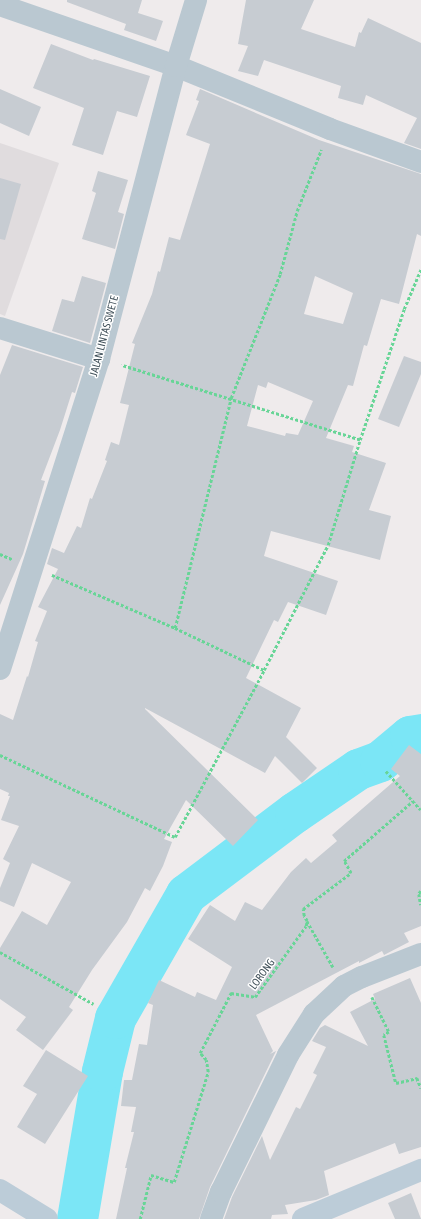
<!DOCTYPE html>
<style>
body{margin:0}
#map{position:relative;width:421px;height:1219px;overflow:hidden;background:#efebec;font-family:"Asap Condensed",sans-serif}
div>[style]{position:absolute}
.education>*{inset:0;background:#e0dcde}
.river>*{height:41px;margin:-20.5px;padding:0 20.5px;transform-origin:20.5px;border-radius:20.5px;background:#7be6f6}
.building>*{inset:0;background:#c7ccd2}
.path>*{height:2.5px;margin-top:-1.25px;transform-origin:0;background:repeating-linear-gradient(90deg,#68d597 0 3px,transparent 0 5px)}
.minor>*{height:22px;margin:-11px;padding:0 11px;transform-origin:11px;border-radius:11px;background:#bac8d1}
.tertiary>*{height:22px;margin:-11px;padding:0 11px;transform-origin:11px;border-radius:11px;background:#bac8d1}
.secondary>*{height:22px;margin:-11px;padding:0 11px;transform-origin:11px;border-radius:11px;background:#bcccd8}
span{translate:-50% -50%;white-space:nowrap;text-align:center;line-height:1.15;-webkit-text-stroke:3px #fff;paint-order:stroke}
.street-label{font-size:11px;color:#42525b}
</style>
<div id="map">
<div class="education">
<i style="clip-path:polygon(0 143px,59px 163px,5px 316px,0 314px)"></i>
</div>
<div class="river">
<i style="left:77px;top:1219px;width:150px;rotate:-80.4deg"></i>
<i style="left:102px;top:1071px;width:55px;rotate:-76.2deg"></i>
<i style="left:115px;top:1018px;width:143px;rotate:-60.2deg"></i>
<i style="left:186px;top:894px;width:136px;rotate:-37deg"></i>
<i style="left:295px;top:812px;width:76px;rotate:-34.3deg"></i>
<i style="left:358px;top:769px;width:23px;rotate:-20deg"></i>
<i style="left:380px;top:761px;width:39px;rotate:-40deg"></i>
<i style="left:410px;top:736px;width:11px;rotate:-10deg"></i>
</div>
<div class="building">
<i style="clip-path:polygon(67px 0,142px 0,138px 13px,163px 21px,156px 41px,124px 30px,126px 24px,67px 2px)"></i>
<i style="clip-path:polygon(246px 0,314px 0,301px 29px,355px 47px,359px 32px,361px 33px,368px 18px,421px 43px,421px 149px,404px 143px,417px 118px,366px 95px,363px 105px,338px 98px,341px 86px,264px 60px,258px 76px,238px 71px,248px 46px,238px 44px)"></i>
<i style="clip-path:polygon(51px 44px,93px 60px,94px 59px,150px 76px,137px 117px,117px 111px,103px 155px,72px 145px,84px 108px,33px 88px)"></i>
<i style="clip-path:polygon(0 89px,41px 107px,29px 136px,0 123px)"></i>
<i style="clip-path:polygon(evenodd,200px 89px,319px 140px,421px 174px,421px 236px,417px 234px,399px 304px,381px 299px,367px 346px,364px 345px,353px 386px,348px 385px,326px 438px,354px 446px,352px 452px,386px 463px,369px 510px,391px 516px,380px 560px,271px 531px,264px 556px,338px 581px,326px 615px,288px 602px,278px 622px,274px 620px,246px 678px,301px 708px,286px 737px,317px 768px,302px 783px,275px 756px,265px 773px,145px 708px,145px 709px,258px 820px,233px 846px,186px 800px,164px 839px,172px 842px,163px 866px,150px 891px,145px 888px,127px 922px,92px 970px,69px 1007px,73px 1010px,43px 1050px,16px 1030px,26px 1017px,0 999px,0 948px,22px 911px,47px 925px,71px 882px,32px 863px,14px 907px,0 901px,0 888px,10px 863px,3px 859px,19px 826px,1px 820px,10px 796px,8px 796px,9px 793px,0 789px,0 714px,13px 720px,27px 676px,28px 677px,38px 642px,35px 641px,47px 611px,38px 607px,58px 569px,47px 564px,52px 548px,64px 553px,77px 526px,81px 528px,90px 498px,92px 499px,107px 461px,105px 460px,111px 442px,119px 445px,129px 405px,120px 403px,135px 344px,132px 343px,152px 294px,158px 271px,160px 272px,169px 237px,180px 240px,210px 144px,186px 135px,199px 101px,196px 100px,200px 89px,315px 276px,353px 293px,343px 324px,304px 314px,315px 276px,200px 89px,268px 382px,313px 401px,298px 435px,286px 433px,285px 436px,247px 426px,258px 385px,266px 388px,268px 382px)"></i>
<i style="clip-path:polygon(98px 171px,128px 180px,118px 212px,124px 214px,115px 249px,82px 239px,96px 193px,92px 191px)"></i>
<i style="clip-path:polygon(0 178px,21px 184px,5px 240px,0 239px)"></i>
<i style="clip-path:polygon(82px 276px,106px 283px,90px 343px,52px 331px,62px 299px,74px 302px)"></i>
<i style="clip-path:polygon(12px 345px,83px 367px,75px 393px,72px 392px,60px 430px,41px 480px,45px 481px,23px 554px,0 605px,0 375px)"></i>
<i style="clip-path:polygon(404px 356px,421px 362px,421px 374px,399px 427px,378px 419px)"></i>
<i style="clip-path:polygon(409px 745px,421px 754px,421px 926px,404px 933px,409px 942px,384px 955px,382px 951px,359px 963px,359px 961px,256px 1015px,273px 1051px,270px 1054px,276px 1051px,210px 1187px,199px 1219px,116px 1219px,127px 1168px,125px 1168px,134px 1132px,131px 1132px,136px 1107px,121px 1106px,124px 1080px,132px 1080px,139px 1044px,147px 1045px,153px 1005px,148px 1003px,159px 980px,195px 997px,197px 992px,216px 1000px,232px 967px,188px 939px,210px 905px,235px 921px,245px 902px,262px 910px,291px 872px,306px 858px,311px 863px,337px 841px,332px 835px,400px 776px,391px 769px)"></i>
<i style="clip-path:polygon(410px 978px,421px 1003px,421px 1147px,399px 1154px,395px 1143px,324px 1171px,329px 1195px,316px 1200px,285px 1205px,288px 1214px,272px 1215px,271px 1219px,224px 1219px,232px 1197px,262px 1136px,270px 1160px,296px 1107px,300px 1109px,317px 1075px,313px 1073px,326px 1047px,312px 1041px,320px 1028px,325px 1025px,368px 1046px,350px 1012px,375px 999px,373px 994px)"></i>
<i style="clip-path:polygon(46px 1050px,88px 1076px,45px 1144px,17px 1127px,37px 1094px,23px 1086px)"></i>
<i style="clip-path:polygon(411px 1193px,421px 1219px,395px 1219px,388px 1203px)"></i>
</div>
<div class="path">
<i style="left:360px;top:440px;width:138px;rotate:-71.4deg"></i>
<i style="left:404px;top:309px;width:43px;rotate:-67deg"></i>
<i style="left:0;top:554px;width:13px;rotate:23deg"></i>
<i style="left:52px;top:575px;width:134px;rotate:23.3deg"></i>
<i style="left:175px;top:628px;width:98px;rotate:25.3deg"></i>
<i style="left:264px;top:670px;width:140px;rotate:-62.9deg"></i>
<i style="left:328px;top:545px;width:110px;rotate:-73.1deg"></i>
<i style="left:360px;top:440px;width:250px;rotate:-162.6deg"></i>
<i style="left:175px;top:628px;width:237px;rotate:-76.3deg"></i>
<i style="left:231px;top:398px;width:133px;rotate:-68.4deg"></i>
<i style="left:280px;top:274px;width:65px;rotate:-74.9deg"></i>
<i style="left:297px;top:211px;width:66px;rotate:-68.5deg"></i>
<i style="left:0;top:755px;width:193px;rotate:25.1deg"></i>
<i style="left:175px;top:837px;width:189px;rotate:-61.9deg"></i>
<i style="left:386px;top:771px;width:52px;rotate:48.1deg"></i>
<i style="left:421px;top:891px;width:4px;rotate:124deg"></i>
<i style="left:419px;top:894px;width:11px;rotate:80deg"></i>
<i style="left:307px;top:921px;width:53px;rotate:60.5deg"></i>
<i style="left:0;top:952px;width:107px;rotate:29deg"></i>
<i style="left:372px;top:997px;width:39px;rotate:64deg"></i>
<i style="left:389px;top:1032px;width:6px;rotate:149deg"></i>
<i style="left:384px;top:1035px;width:49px;rotate:76deg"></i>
<i style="left:396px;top:1083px;width:22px;rotate:-13deg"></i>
<i style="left:417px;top:1078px;width:11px;rotate:68deg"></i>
<i style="left:140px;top:1219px;width:45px;rotate:-76deg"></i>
<i style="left:151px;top:1175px;width:24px;rotate:17deg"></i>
<i style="left:174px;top:1182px;width:115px;rotate:-72.8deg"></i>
<i style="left:208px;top:1072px;width:12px;rotate:-99deg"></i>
<i style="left:206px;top:1060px;width:9px;rotate:-131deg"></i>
<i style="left:200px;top:1053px;width:68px;rotate:-62.7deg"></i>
<i style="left:231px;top:993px;width:24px;rotate:9deg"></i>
<i style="left:255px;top:997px;width:87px;rotate:-54.3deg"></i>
<i style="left:306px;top:926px;width:5px;rotate:-79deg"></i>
<i style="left:307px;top:921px;width:6px;rotate:-121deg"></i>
<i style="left:304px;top:916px;width:7px;rotate:-98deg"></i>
<i style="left:303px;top:909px;width:60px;rotate:-36.9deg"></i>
<i style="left:351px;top:873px;width:14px;rotate:-120deg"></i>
<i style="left:344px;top:861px;width:91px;rotate:-41deg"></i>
</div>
<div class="minor">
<i style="left:0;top:5px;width:186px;rotate:19.1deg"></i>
<i style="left:176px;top:66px;width:166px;rotate:22.2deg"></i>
<i style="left:330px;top:129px;width:97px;rotate:19.9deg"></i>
<i style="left:0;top:328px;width:104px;rotate:17.4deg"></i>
<i style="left:211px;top:1219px;width:29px;rotate:-70deg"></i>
<i style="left:221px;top:1192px;width:153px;rotate:-63.9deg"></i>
<i style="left:288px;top:1055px;width:49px;rotate:-57.6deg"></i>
<i style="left:314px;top:1014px;width:41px;rotate:-43deg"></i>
<i style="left:344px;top:986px;width:20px;rotate:-27deg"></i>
<i style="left:362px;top:977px;width:63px;rotate:-21.3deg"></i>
</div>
<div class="tertiary">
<i style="left:0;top:669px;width:325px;rotate:-72.3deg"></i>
<i style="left:99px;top:359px;width:303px;rotate:-75.3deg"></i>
<i style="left:176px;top:66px;width:69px;rotate:-73.1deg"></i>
</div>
<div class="secondary">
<i style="left:0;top:1190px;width:55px;rotate:31.7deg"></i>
<i style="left:303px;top:1219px;width:128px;rotate:-22.6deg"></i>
</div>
<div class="street-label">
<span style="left:104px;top:336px;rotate:-75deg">JALAN LINTAS SWETE</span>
<span style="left:262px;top:974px;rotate:-54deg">LORONG</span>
</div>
</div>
